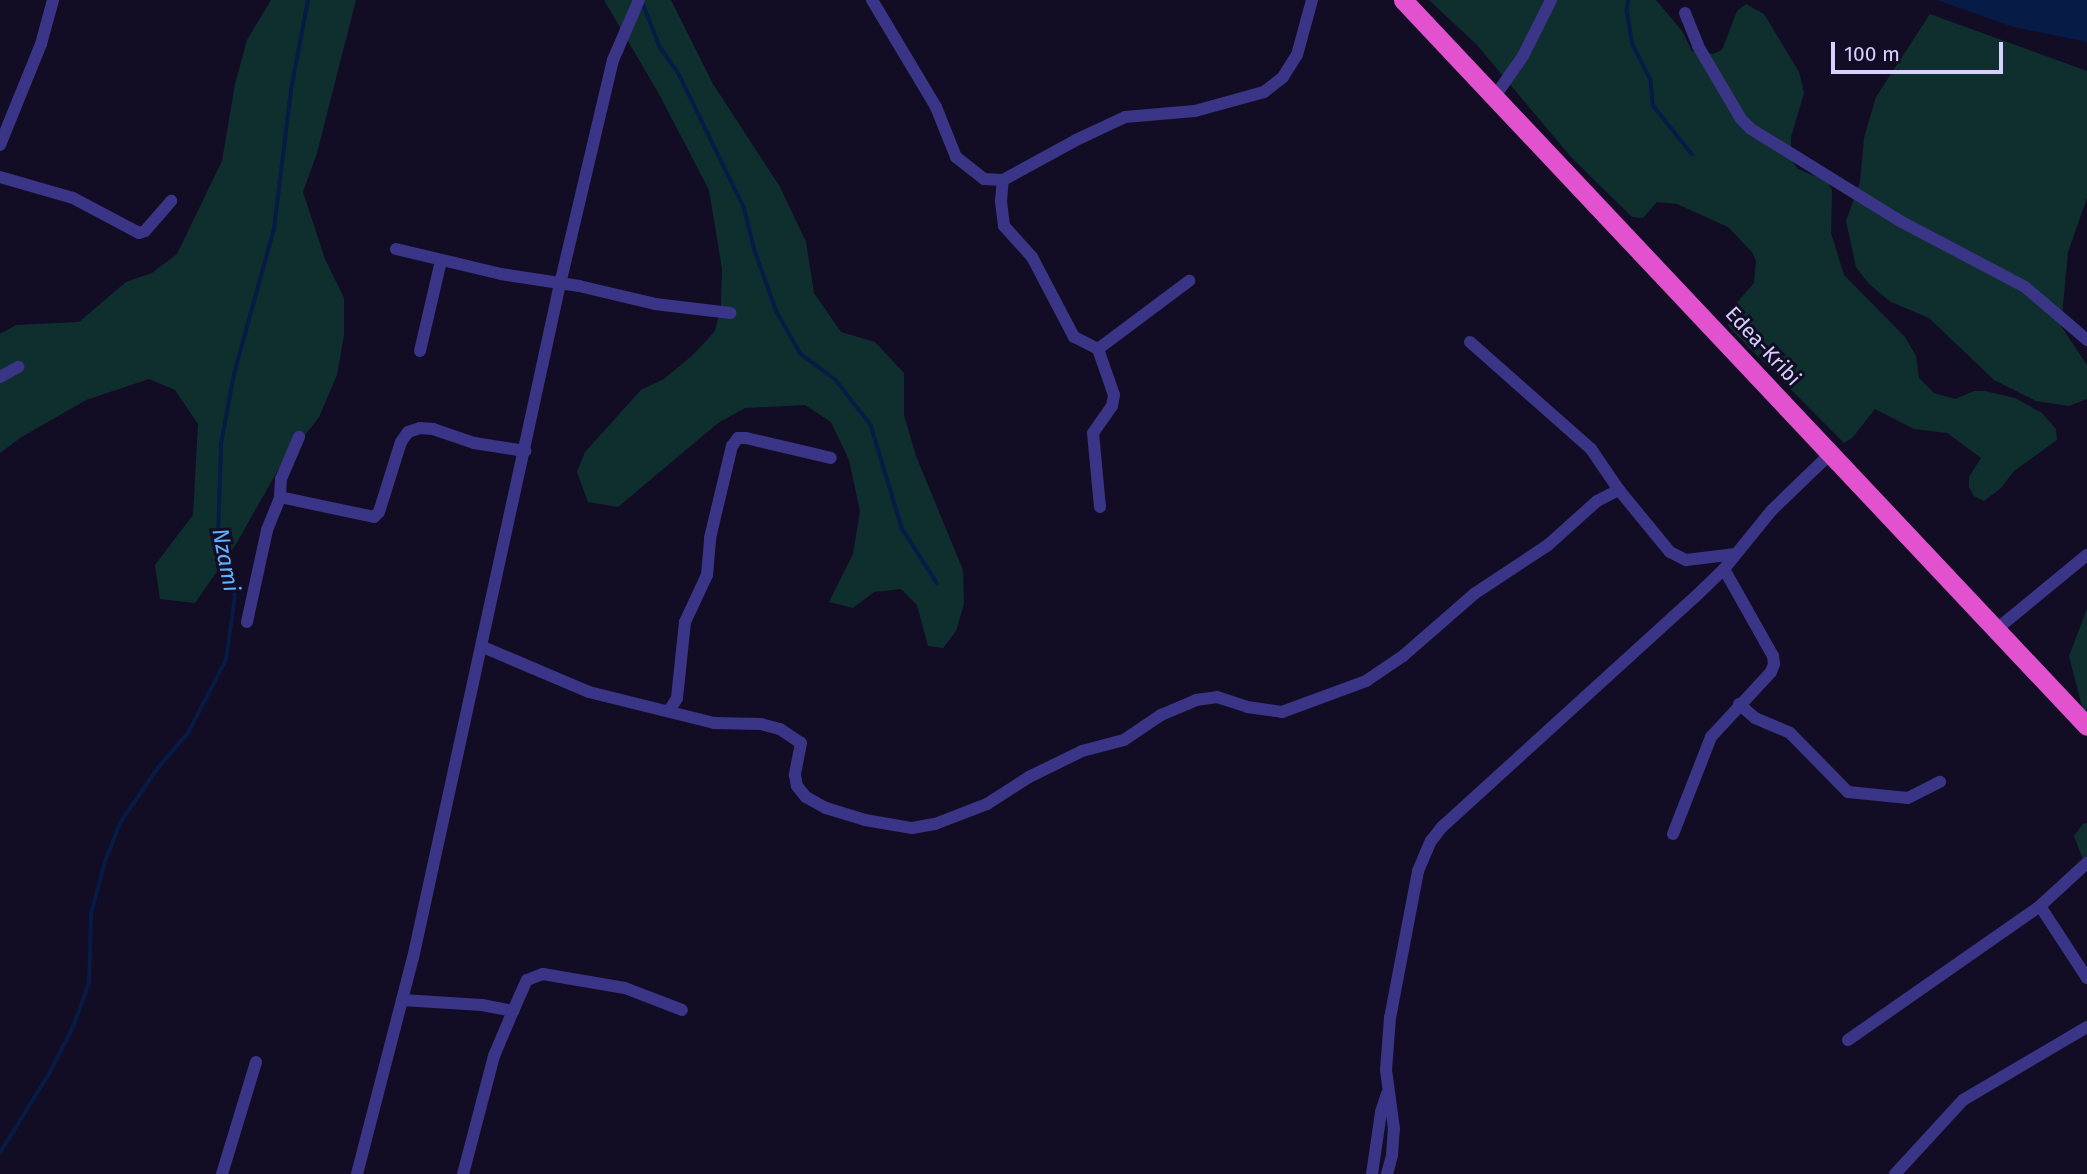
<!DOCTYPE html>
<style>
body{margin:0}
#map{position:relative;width:2087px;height:1174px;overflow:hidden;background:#120d25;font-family:"Fira Sans",sans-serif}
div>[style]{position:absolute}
.green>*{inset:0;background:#0f2f2f}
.water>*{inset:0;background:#061b45}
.stream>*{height:3.5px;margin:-1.75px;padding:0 1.75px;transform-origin:1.75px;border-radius:1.75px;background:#061b45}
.minor>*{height:12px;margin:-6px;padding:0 6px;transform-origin:6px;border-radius:6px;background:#3a3587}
.trunk>*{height:19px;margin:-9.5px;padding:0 9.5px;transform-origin:9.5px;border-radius:9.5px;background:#e252ce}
span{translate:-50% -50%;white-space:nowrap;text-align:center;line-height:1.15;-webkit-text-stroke:6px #120d25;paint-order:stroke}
.street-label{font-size:21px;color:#d8d1ff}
.water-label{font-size:23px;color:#5fb0ff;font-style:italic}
.scale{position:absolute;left:1831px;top:42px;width:172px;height:32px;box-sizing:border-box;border:4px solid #d8d1ff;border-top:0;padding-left:9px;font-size:21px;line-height:24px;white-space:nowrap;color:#d8d1ff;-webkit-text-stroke:5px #120d25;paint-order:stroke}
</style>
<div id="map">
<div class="green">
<i style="clip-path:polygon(271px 0,356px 0,317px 153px,303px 192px,325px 259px,344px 298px,344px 335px,337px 375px,319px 417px,278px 470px,236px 544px,195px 603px,160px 599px,155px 565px,193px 515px,198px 424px,175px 390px,149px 379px,86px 400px,20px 438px,0 453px,0 334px,16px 325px,79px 322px,126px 282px,152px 273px,177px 254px,222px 161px,235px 84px,247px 40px)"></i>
<i style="clip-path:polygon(604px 0,671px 0,713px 84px,780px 187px,806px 242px,814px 293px,841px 332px,875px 342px,904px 373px,904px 415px,916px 456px,963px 570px,964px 604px,956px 631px,943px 648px,928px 646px,917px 605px,901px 589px,874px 592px,853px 608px,829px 602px,853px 554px,860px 511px,849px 460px,831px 422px,805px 405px,745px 408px,718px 423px,618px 507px,588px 502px,577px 472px,585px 452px,641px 390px,664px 379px,694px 354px,715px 331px,721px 306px,722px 269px,709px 190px,659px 94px)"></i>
<i style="clip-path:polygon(1429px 0,1656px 0,1682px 31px,1692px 51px,1713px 54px,1722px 50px,1737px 11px,1746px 4px,1764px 14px,1799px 72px,1804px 93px,1791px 137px,1791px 160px,1798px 169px,1827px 181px,1832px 190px,1831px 233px,1844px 275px,1905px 337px,1916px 356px,1919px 378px,1934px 393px,1955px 399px,1974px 391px,1985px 391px,2015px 398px,2042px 413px,2056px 429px,2057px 440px,2014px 471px,2001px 488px,1984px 501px,1974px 496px,1969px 487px,1969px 477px,1981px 458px,1947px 433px,1914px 429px,1875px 409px,1853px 437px,1844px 443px,1728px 326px,1734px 306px,1754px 283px,1756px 261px,1752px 252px,1728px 227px,1677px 204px,1657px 202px,1643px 218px,1632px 217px,1571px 157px,1477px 45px)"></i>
<i style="clip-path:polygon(1930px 14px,2087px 71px,2087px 198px,2068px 252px,2061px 326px,2087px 365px,2087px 399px,2069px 406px,2036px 401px,1994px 380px,1929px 318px,1891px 302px,1869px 284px,1856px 267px,1846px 221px,1860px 182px,1864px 138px,1876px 97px)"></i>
<i style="clip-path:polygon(2087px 609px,2087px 726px,2069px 656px)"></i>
<i style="clip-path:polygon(2087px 823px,2087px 860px,2082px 857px,2074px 836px,2083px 824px)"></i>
</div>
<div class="water">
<i style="clip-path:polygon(1937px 0,2087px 0,2087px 42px,2013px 27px)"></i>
</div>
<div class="stream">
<i style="left:1629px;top:0;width:11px;rotate:100deg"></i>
<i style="left:1627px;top:11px;width:35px;rotate:80deg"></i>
<i style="left:1633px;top:45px;width:39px;rotate:63deg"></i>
<i style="left:1651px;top:80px;width:25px;rotate:85deg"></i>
<i style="left:1653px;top:105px;width:63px;rotate:51.5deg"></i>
<i style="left:642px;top:1px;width:49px;rotate:68.6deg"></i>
<i style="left:660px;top:47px;width:35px;rotate:55deg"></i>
<i style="left:680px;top:76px;width:146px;rotate:64deg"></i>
<i style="left:744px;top:207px;width:45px;rotate:76deg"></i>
<i style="left:755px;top:251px;width:65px;rotate:70.2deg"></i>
<i style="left:777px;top:312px;width:48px;rotate:60.3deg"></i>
<i style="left:801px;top:354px;width:44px;rotate:36.6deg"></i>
<i style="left:836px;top:380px;width:57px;rotate:52.1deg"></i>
<i style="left:871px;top:425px;width:108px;rotate:73.2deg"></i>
<i style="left:902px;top:528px;width:65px;rotate:57.5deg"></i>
<i style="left:0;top:1153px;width:93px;rotate:-58.2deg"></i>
<i style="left:49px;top:1074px;width:53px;rotate:-62.9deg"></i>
<i style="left:73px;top:1027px;width:47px;rotate:-70deg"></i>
<i style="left:89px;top:983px;width:69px;rotate:-88.3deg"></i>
<i style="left:91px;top:914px;width:54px;rotate:-74.9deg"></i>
<i style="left:105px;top:862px;width:42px;rotate:-69deg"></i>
<i style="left:120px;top:823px;width:67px;rotate:-55.4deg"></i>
<i style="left:158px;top:768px;width:46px;rotate:-49.4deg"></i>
<i style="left:188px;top:733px;width:82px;rotate:-62.5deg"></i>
<i style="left:226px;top:660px;width:65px;rotate:-82deg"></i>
<i style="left:235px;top:596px;width:59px;rotate:-106.6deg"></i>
<i style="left:218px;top:539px;width:95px;rotate:-88.2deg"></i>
<i style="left:221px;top:444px;width:71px;rotate:-79.5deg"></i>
<i style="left:234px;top:374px;width:150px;rotate:-74.6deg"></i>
<i style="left:274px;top:229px;width:140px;rotate:-83deg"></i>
<i style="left:291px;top:90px;width:92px;rotate:-79.3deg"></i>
</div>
<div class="minor">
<i style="left:872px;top:0;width:125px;rotate:59.1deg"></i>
<i style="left:936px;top:107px;width:54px;rotate:68.2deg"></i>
<i style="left:956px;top:157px;width:36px;rotate:38deg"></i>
<i style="left:984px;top:179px;width:19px;rotate:3deg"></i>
<i style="left:1685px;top:13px;width:35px;rotate:68deg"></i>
<i style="left:1698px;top:46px;width:85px;rotate:59.5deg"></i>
<i style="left:1741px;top:119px;width:14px;rotate:45deg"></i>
<i style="left:1751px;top:129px;width:175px;rotate:31.7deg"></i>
<i style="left:1900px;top:221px;width:141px;rotate:27.8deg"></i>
<i style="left:2025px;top:287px;width:82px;rotate:40.5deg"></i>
<i style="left:1495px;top:96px;width:49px;rotate:-55deg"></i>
<i style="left:1523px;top:56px;width:63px;rotate:-63.4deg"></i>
<i style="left:0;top:145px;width:109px;rotate:-67.9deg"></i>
<i style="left:41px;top:44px;width:46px;rotate:-74.7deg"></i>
<i style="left:0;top:177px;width:76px;rotate:16deg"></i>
<i style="left:73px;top:198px;width:75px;rotate:27.9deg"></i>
<i style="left:139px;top:233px;width:6px;rotate:-18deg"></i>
<i style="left:145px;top:231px;width:40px;rotate:-49deg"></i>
<i style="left:396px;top:249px;width:108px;rotate:13.4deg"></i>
<i style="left:501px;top:274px;width:79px;rotate:8.7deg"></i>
<i style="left:579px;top:286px;width:78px;rotate:13.3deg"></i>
<i style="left:655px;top:304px;width:76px;rotate:6.8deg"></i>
<i style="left:1470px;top:342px;width:162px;rotate:41.5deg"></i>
<i style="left:1591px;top:449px;width:50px;rotate:55.7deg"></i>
<i style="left:1098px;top:349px;width:114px;rotate:-36.8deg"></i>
<i style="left:420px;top:351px;width:92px;rotate:-76.9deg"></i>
<i style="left:0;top:377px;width:21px;rotate:-29deg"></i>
<i style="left:280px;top:497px;width:96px;rotate:12deg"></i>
<i style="left:374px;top:517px;width:7px;rotate:-45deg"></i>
<i style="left:379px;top:512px;width:73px;rotate:-72.6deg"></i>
<i style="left:401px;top:442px;width:12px;rotate:-55deg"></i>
<i style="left:408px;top:432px;width:13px;rotate:-18deg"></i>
<i style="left:420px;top:428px;width:13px;rotate:4deg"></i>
<i style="left:433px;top:429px;width:43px;rotate:18.9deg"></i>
<i style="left:474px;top:443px;width:52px;rotate:8.9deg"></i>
<i style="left:1100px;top:507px;width:74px;rotate:-95.4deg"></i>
<i style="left:1093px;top:433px;width:33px;rotate:-55deg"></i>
<i style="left:1112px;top:406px;width:11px;rotate:-80deg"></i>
<i style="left:1114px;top:395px;width:49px;rotate:-109.2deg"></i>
<i style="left:1098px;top:349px;width:27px;rotate:-153deg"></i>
<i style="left:1074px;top:337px;width:90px;rotate:-117.7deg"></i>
<i style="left:1032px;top:257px;width:42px;rotate:-132.1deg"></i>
<i style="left:1004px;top:226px;width:25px;rotate:-97deg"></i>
<i style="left:1001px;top:201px;width:21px;rotate:-85deg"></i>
<i style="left:1003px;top:180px;width:83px;rotate:-28.7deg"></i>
<i style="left:1076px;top:140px;width:54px;rotate:-25.1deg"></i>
<i style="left:1125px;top:117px;width:70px;rotate:-4.9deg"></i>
<i style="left:1195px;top:111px;width:72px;rotate:-15.4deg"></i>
<i style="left:1264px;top:92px;width:24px;rotate:-38deg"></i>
<i style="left:1283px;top:77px;width:26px;rotate:-58deg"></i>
<i style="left:1297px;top:55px;width:57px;rotate:-74.7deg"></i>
<i style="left:247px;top:622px;width:94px;rotate:-77.7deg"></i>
<i style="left:267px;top:530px;width:35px;rotate:-68deg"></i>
<i style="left:280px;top:497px;width:18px;rotate:-87deg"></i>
<i style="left:281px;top:479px;width:46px;rotate:-66.8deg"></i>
<i style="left:1998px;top:628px;width:115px;rotate:-39.4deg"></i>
<i style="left:483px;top:647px;width:115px;rotate:23deg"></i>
<i style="left:589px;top:692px;width:129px;rotate:13.9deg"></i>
<i style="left:714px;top:723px;width:47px;rotate:1.2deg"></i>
<i style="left:761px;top:724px;width:20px;rotate:15deg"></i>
<i style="left:780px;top:729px;width:25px;rotate:34deg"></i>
<i style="left:801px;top:743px;width:33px;rotate:101deg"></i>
<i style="left:795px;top:775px;width:11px;rotate:80deg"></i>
<i style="left:797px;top:786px;width:14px;rotate:51deg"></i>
<i style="left:806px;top:797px;width:23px;rotate:29deg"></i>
<i style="left:826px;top:808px;width:41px;rotate:17.1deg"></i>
<i style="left:865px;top:820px;width:48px;rotate:9.7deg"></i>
<i style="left:912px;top:828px;width:23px;rotate:-10deg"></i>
<i style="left:935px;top:824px;width:56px;rotate:-21deg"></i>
<i style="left:987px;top:804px;width:50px;rotate:-32.7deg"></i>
<i style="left:1029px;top:777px;width:59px;rotate:-26.1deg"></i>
<i style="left:1082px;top:751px;width:43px;rotate:-14.7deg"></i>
<i style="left:1124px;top:740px;width:45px;rotate:-34deg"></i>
<i style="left:1161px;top:715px;width:38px;rotate:-23deg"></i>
<i style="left:1196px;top:700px;width:21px;rotate:-8deg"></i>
<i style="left:1217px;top:697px;width:32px;rotate:18deg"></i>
<i style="left:1247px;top:707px;width:35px;rotate:8deg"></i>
<i style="left:1282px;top:712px;width:90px;rotate:-20.3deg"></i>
<i style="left:1366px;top:681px;width:45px;rotate:-34deg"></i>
<i style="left:1403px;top:656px;width:94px;rotate:-41.1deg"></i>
<i style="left:1474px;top:594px;width:89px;rotate:-33.5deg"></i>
<i style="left:1548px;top:545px;width:66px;rotate:-41.9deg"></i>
<i style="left:1597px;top:501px;width:25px;rotate:-27deg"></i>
<i style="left:1619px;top:490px;width:80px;rotate:50.6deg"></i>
<i style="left:1670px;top:552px;width:18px;rotate:27deg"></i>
<i style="left:1686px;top:560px;width:50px;rotate:-6.8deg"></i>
<i style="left:1739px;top:704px;width:21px;rotate:41deg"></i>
<i style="left:1755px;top:718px;width:38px;rotate:23deg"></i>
<i style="left:1790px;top:733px;width:83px;rotate:45.5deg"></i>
<i style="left:1848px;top:792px;width:60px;rotate:5.7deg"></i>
<i style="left:1908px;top:798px;width:36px;rotate:-27deg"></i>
<i style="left:669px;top:711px;width:15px;rotate:-58deg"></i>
<i style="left:677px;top:698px;width:76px;rotate:-84deg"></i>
<i style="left:685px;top:622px;width:52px;rotate:-64.9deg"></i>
<i style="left:707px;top:575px;width:37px;rotate:-85deg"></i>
<i style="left:710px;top:538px;width:95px;rotate:-76.6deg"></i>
<i style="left:732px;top:446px;width:10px;rotate:-53deg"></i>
<i style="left:738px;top:438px;width:8px"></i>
<i style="left:746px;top:438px;width:87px;rotate:13.2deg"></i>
<i style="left:1673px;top:834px;width:104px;rotate:-68.6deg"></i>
<i style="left:1711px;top:737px;width:88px;rotate:-47.3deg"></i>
<i style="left:1771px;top:672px;width:9px;rotate:-69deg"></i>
<i style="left:1774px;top:664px;width:8px;rotate:-97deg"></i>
<i style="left:1773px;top:656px;width:100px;rotate:-119.4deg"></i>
<i style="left:2040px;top:906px;width:86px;rotate:56.9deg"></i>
<i style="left:402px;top:1000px;width:80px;rotate:3.6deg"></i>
<i style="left:482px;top:1005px;width:32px;rotate:11deg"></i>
<i style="left:513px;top:1011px;width:49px;rotate:112.9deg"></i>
<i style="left:494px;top:1056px;width:122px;rotate:104.7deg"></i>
<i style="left:513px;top:1011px;width:34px;rotate:-66deg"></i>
<i style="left:527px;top:980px;width:17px;rotate:-21deg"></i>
<i style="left:543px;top:974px;width:83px;rotate:9.7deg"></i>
<i style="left:625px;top:988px;width:61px;rotate:21.1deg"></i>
<i style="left:1848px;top:1040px;width:234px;rotate:-34.9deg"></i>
<i style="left:2040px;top:906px;width:64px;rotate:-42.5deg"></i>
<i style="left:222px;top:1174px;width:117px;rotate:-73.1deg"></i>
<i style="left:357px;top:1174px;width:223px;rotate:-75.5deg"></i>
<i style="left:413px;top:958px;width:690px;rotate:-77.7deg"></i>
<i style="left:560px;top:284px;width:230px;rotate:-76.7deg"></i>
<i style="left:613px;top:60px;width:65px;rotate:-66.6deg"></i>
<i style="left:1372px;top:1174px;width:63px;rotate:-81.7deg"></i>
<i style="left:1381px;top:1112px;width:19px;rotate:-72deg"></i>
<i style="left:1387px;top:1174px;width:20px;rotate:-75deg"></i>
<i style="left:1392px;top:1155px;width:26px;rotate:-86deg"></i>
<i style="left:1394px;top:1129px;width:60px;rotate:-97.7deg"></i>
<i style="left:1386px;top:1070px;width:52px;rotate:-85.6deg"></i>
<i style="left:1390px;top:1018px;width:150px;rotate:-79.2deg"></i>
<i style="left:1418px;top:871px;width:33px;rotate:-67deg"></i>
<i style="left:1431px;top:841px;width:18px;rotate:-52deg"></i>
<i style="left:1442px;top:827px;width:342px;rotate:-42.3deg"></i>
<i style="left:1695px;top:597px;width:40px;rotate:-44deg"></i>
<i style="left:1724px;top:569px;width:76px;rotate:-50.9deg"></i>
<i style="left:1772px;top:510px;width:83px;rotate:-44deg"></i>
<i style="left:1895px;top:1174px;width:100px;rotate:-47.4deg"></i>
<i style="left:1963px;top:1100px;width:144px;rotate:-30.5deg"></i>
</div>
<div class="trunk">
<i style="left:1403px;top:0;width:997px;rotate:46.71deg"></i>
</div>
<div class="street-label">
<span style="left:1763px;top:346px;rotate:47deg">Edea-Kribi</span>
</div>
<div class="water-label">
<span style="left:226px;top:560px;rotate:79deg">Nzami</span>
</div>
<div class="scale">100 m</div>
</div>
